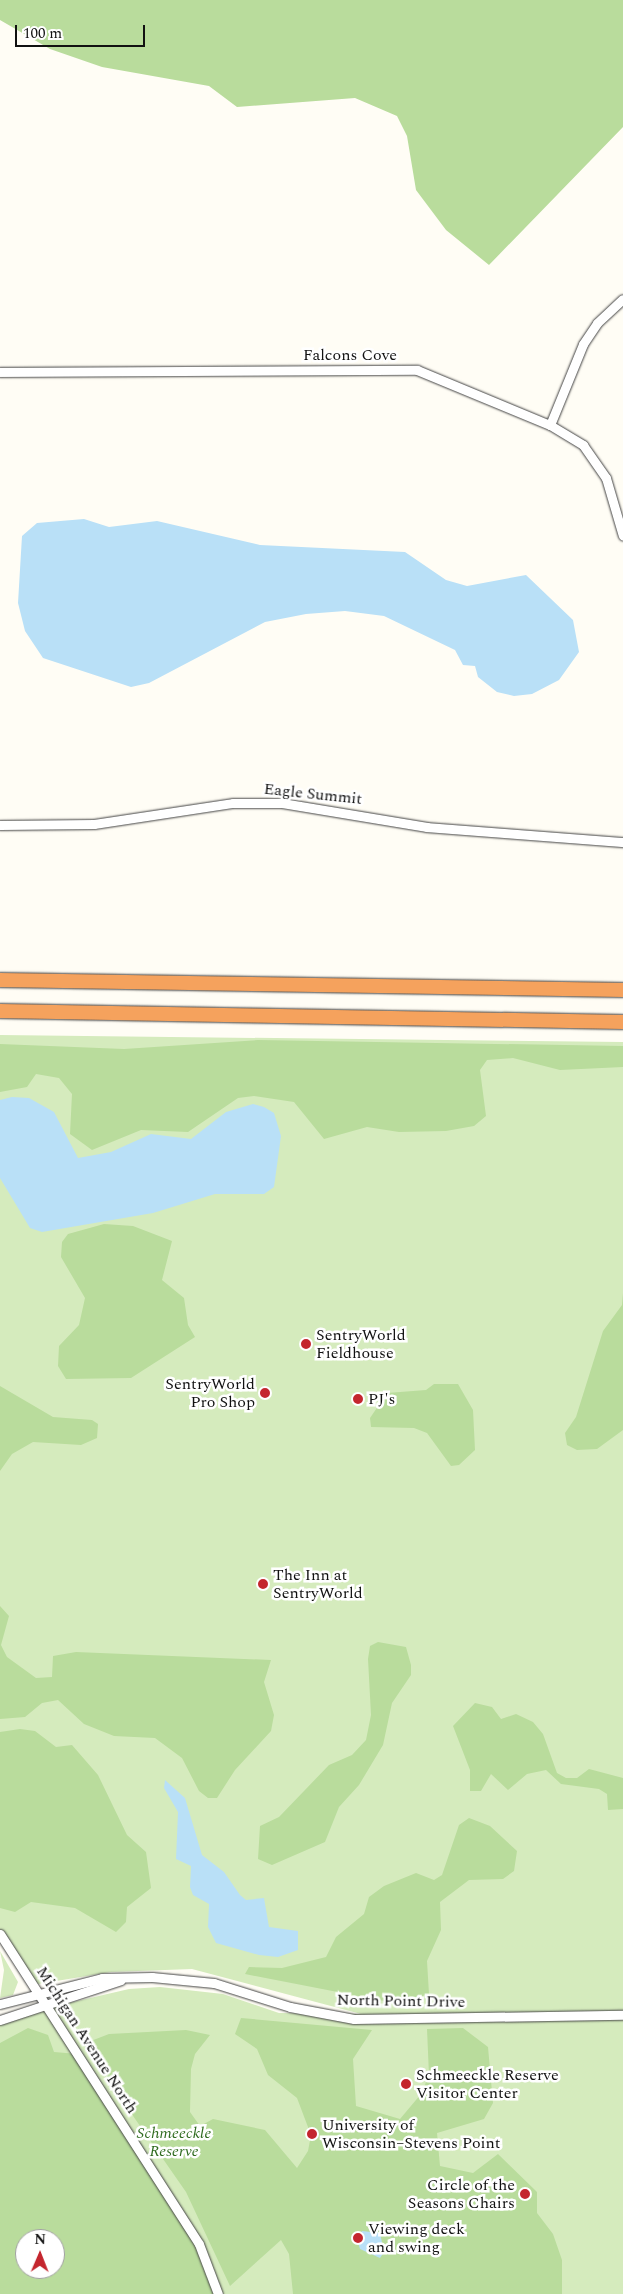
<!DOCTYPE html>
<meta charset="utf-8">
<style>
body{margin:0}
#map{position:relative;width:623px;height:2294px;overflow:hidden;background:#fffdf5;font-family:Spectral,serif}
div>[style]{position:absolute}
.green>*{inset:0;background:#d5ebbd}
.forest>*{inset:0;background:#b9dc9c}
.water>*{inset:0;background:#b9e0f7}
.roads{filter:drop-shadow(0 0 1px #444) drop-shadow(0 0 1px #444)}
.minor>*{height:9px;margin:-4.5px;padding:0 4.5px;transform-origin:4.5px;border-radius:4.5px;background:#fff}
.highway>*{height:14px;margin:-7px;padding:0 7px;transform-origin:7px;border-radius:7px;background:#f5a25d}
.dots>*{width:14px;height:14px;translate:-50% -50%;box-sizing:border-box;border:2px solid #fff;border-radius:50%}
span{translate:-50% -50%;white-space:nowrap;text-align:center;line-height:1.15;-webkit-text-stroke:5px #fff;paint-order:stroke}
.street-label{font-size:16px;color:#111}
.poi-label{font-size:16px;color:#111}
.left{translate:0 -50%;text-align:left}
.right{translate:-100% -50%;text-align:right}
.park-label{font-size:16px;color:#2f6b1f;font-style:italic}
.north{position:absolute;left:15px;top:2229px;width:50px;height:50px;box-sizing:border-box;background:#fff;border:1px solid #a0a0a0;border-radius:50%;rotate:1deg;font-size:14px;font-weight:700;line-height:20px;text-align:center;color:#111}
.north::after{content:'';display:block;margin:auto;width:18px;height:22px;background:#c4262e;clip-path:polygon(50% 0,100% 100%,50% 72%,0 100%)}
.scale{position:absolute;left:15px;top:25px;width:130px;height:22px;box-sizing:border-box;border:2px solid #111;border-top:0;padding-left:6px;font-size:15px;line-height:18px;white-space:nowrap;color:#111;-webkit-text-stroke:4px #fff;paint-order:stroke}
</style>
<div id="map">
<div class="green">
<i style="clip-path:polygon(evenodd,0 1035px,623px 1042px,623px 2294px,0 2294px,0 2019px,129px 1989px,160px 1987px,223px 1994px,279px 2013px,361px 2014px,192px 1969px,111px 1972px,32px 1985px,0 1934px,0 1035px,25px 2239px,55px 2239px,55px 2269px,25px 2269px,25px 2239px)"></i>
<i style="clip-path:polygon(0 1951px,18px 1982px,13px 1995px,0 1998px,4px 1970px)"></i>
</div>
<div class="forest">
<i style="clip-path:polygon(0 0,623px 0,623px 127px,489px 265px,446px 230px,416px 190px,407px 136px,397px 116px,355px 98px,237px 107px,209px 86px,102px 67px,50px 49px,0 20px)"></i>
<i style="clip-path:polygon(258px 1040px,623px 1046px,623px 1067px,560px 1070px,513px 1058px,487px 1060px,480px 1070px,486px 1116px,474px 1126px,446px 1131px,399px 1132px,367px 1127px,324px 1139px,294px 1102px,254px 1096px,238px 1098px,188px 1132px,141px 1130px,92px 1150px,70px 1134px,72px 1094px,59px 1078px,36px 1074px,27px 1087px,0 1092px,0 1044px,124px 1049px)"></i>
<i style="clip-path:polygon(104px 1224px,133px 1226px,172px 1241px,162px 1280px,184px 1298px,188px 1325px,195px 1337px,131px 1378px,66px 1379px,58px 1366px,59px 1346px,79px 1325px,85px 1298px,61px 1257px,62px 1242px,68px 1234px)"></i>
<i style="clip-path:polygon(623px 1293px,623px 1430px,597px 1449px,577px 1450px,567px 1445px,565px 1433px,576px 1417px,603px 1331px,622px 1305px)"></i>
<i style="clip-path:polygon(434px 1384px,458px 1384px,473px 1410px,475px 1450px,459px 1465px,451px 1466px,427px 1433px,414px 1428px,371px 1427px,370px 1418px,387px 1393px,426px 1390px)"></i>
<i style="clip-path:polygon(0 1386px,53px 1417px,92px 1420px,98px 1424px,97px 1438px,81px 1445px,33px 1442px,12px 1454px,0 1471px)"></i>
<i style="clip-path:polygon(0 1606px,9px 1616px,1px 1645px,7px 1657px,36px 1678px,52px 1677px,53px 1656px,76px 1652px,271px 1660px,264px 1682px,274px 1715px,271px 1731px,235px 1770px,217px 1798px,208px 1798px,199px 1791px,182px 1758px,155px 1738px,114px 1736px,84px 1724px,58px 1700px,42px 1703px,25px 1717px,0 1719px)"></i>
<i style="clip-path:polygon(378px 1642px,406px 1647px,411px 1665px,411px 1675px,392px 1703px,383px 1745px,359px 1785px,339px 1807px,325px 1842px,272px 1865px,258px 1859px,260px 1826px,279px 1817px,329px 1765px,352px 1755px,366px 1740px,371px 1715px,368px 1659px,370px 1646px)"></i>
<i style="clip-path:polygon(475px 1703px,492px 1707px,501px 1719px,516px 1714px,533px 1722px,543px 1734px,557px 1773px,566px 1778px,577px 1778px,589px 1769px,623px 1778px,623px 1809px,608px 1810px,607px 1794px,599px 1789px,561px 1784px,546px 1770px,527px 1774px,508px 1790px,491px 1774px,481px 1791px,470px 1791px,470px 1770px,453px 1726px)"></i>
<i style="clip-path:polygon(20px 1729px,35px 1731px,56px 1747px,72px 1745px,98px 1775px,127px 1835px,146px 1852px,151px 1888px,127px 1907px,126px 1922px,116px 1932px,75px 1908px,31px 1902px,15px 1912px,0 1908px,0 1732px)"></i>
<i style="clip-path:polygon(469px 1818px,490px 1826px,517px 1851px,514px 1871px,503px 1879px,469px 1880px,440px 1902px,441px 1930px,427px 1961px,429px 1994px,403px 2002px,384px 2001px,245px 1974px,249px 1967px,282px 1968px,326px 1957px,336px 1937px,364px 1914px,369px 1897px,384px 1886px,416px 1873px,434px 1880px,442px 1875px,459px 1825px)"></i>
<i style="clip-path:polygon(241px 2018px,372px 2030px,353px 2059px,356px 2106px,400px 2119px,421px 2094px,429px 2075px,427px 2029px,463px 2028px,488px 2047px,493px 2103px,484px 2119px,437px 2133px,440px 2166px,473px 2173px,498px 2154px,537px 2192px,537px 2213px,553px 2234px,562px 2260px,562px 2294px,293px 2294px,289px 2254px,281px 2240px,230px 2286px,186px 2192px,83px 2044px,109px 2034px,186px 2030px,210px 2035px,195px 2054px,191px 2069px,190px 2112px,200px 2126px,213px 2119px,265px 2130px,297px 2168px,308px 2151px,311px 2135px,297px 2098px,268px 2075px,257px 2049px,235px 2034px)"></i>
<i style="clip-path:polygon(evenodd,28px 2028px,48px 2035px,54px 2052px,78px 2054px,199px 2244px,218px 2294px,0 2294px,0 2043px,28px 2028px,25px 2239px,55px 2239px,55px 2269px,25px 2269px,25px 2239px)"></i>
</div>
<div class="water">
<i style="clip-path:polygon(84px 519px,109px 527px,157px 521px,260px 545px,405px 552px,446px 580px,467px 586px,526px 575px,573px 620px,579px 652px,559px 680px,532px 694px,514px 696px,497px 692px,478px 677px,475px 666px,463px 665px,455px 650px,384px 616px,345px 611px,306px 614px,265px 622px,149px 683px,131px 687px,43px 658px,25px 631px,18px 603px,22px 536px,37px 523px)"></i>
<i style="clip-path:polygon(12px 1097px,29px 1098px,54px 1112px,78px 1158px,111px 1152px,151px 1134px,191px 1139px,226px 1112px,253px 1104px,264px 1107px,274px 1113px,281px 1136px,274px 1187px,264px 1194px,215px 1194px,153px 1213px,42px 1232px,30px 1228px,0 1178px,0 1100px)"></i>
<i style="clip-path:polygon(165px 1780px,185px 1798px,202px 1855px,224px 1872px,240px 1895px,246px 1900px,264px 1898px,269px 1927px,298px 1931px,298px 1950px,278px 1957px,259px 1955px,216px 1943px,208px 1927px,209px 1904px,193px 1895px,190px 1887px,191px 1866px,176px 1859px,178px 1812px,164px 1788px)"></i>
<i style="clip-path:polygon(362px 2231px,380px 2233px,384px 2252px,380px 2258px,360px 2249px,357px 2239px)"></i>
</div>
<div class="roads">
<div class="minor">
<i style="left:0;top:372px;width:417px;rotate:-0.3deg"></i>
<i style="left:417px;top:370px;width:144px;rotate:22.5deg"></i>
<i style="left:550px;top:425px;width:39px;rotate:31deg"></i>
<i style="left:583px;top:445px;width:40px;rotate:55.1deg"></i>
<i style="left:606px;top:478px;width:60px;rotate:73.7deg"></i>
<i style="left:550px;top:425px;width:87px;rotate:-67.8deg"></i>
<i style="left:583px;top:344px;width:25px;rotate:-56deg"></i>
<i style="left:597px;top:323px;width:35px;rotate:-43deg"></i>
<i style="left:0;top:825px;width:94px;rotate:-0.6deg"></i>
<i style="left:94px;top:824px;width:141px;rotate:-8.6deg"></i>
<i style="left:233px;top:803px;width:49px"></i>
<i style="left:282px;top:803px;width:147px;rotate:9.4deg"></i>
<i style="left:427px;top:827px;width:197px;rotate:4.4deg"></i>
<i style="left:0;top:1934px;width:368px;rotate:57.3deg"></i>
<i style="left:199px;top:2244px;width:53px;rotate:69.2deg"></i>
<i style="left:0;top:2004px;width:105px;rotate:-14.3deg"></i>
<i style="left:102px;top:1978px;width:50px;rotate:-1.1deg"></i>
<i style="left:152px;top:1977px;width:62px;rotate:5.5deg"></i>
<i style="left:214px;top:1983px;width:80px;rotate:17.5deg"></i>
<i style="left:290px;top:2007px;width:65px;rotate:10.6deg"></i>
<i style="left:354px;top:2019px;width:269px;rotate:-0.9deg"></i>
<i style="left:0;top:2020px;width:127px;rotate:-18.3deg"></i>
</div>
<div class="highway">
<i style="left:0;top:980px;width:623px;rotate:0.92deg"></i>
<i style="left:0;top:1011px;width:623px;rotate:1.01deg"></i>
</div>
</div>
<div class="dots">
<i style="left:306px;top:1344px;background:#c4262e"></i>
<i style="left:265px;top:1393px;background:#c4262e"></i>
<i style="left:358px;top:1399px;background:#c4262e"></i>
<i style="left:263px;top:1584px;background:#c4262e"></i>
<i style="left:406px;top:2084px;background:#c4262e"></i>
<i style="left:312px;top:2134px;background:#c4262e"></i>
<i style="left:525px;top:2194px;background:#c4262e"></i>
<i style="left:358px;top:2238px;background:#c4262e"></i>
</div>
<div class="street-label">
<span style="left:350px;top:355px">Falcons Cove</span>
<span style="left:313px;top:794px;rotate:6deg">Eagle Summit</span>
<span style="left:401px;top:2001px;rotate:1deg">North Point Drive</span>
<span style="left:87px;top:2040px;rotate:57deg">Michigan Avenue North</span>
</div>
<div class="poi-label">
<span class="left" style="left:316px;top:1344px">SentryWorld<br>Fieldhouse</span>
<span class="right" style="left:255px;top:1393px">SentryWorld<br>Pro Shop</span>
<span class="left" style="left:368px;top:1399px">PJ's</span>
<span class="left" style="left:273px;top:1584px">The Inn at<br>SentryWorld</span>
<span class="left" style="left:416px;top:2084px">Schmeeckle Reserve<br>Visitor Center</span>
<span class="left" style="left:322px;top:2134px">University of<br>Wisconsin–Stevens Point</span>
<span class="right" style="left:515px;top:2194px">Circle of the<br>Seasons Chairs</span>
<span class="left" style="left:368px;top:2238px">Viewing deck<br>and swing</span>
</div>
<div class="park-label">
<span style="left:174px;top:2142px">Schmeeckle<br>Reserve</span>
</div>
<div class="north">N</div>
<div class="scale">100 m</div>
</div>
